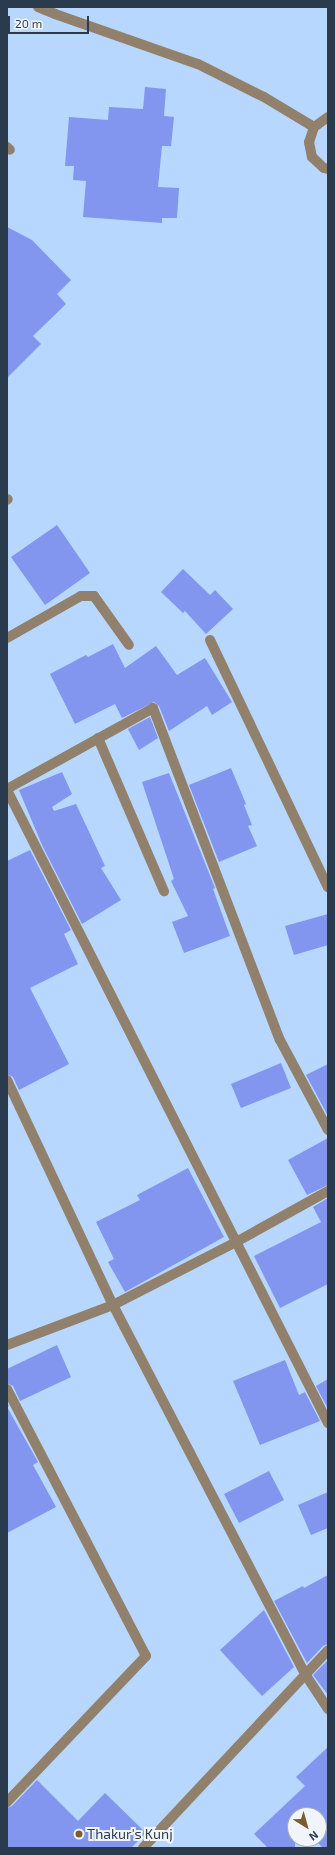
<!DOCTYPE html>
<style>
body{margin:0}
#map{position:relative;width:335px;height:1855px;overflow:hidden;background:#b7d7fe;font-family:"Exo 2",sans-serif}
div>[style]{position:absolute}
.building>*{inset:0;background:#8295ef}
.minor>*{height:10px;margin:-5px;padding:0 5px;transform-origin:5px;border-radius:5px;background:#91816c}
.dots>*{width:11px;height:11px;translate:-50% -50%;box-sizing:border-box;border:2px solid #f1f5fa;border-radius:50%}
span{translate:-50% -50%;white-space:nowrap;text-align:center;line-height:1.15;-webkit-text-stroke:4px #f1f5fa;paint-order:stroke}
.poi-label{font-size:14px;color:#2b3b4e}
.left{translate:0 -50%;text-align:left}
.frame{position:absolute;inset:0;border:8px solid #2b3b4e;pointer-events:none}
.north{position:absolute;left:287px;top:1807px;width:40px;height:40px;box-sizing:border-box;background:#f1f5fa;border:1px solid #a2abb5;border-radius:50%;rotate:143deg;font-size:11px;font-weight:700;line-height:16px;text-align:center;color:#2b3b4e}
.north::after{content:'';display:block;margin:auto;width:14px;height:18px;background:#7c5c31;clip-path:polygon(50% 0,100% 100%,50% 72%,0 100%)}
.scale{position:absolute;left:8px;top:16px;width:81px;height:18px;box-sizing:border-box;border:2px solid #2b3b4e;border-top:0;padding-left:5px;font-size:12px;line-height:14px;white-space:nowrap;color:#2b3b4e;-webkit-text-stroke:3px #f1f5fa;paint-order:stroke}
</style>
<div id="map">
<div class="building">
<i style="clip-path:polygon(145px 87px,166px 89px,164px 116px,174px 117px,171px 146px,162px 146px,158px 187px,179px 188px,177px 218px,162px 218px,162px 223px,83px 217px,86px 181px,73px 180px,74px 166px,65px 166px,69px 117px,108px 120px,109px 107px,143px 109px)"></i>
<i style="clip-path:polygon(7px 227px,32px 240px,71px 280px,57px 294px,66px 304px,33px 336px,41px 344px,7px 378px)"></i>
<i style="clip-path:polygon(57px 525px,90px 573px,45px 605px,11px 557px)"></i>
<i style="clip-path:polygon(183px 569px,210px 595px,215px 590px,233px 609px,206px 634px,185px 611px,183px 613px,161px 592px)"></i>
<i style="clip-path:polygon(113px 644px,125px 668px,156px 646px,177px 675px,205px 658px,232px 702px,212px 715px,207px 706px,169px 731px,159px 706px,154px 702px,122px 718px,115px 704px,75px 724px,50px 674px,86px 655px,88px 657px)"></i>
<i style="clip-path:polygon(150px 717px,158px 738px,139px 750px,128px 729px)"></i>
<i style="clip-path:polygon(231px 768px,246px 804px,244px 805px,252px 825px,248px 826px,257px 846px,219px 862px,189px 785px)"></i>
<i style="clip-path:polygon(62px 772px,72px 794px,52px 807px,54px 811px,76px 804px,105px 866px,101px 868px,121px 900px,82px 924px,42px 845px,19px 790px)"></i>
<i style="clip-path:polygon(169px 773px,215px 888px,213px 889px,230px 936px,184px 953px,172px 922px,188px 916px,171px 881px,174px 879px,142px 782px)"></i>
<i style="clip-path:polygon(30px 850px,71px 930px,64px 934px,78px 964px,30px 988px,69px 1064px,19px 1090px,13px 1077px,7px 1074px,7px 861px)"></i>
<i style="clip-path:polygon(328px 914px,328px 945px,294px 955px,285px 926px)"></i>
<i style="clip-path:polygon(281px 1063px,291px 1088px,241px 1108px,231px 1084px)"></i>
<i style="clip-path:polygon(328px 1064px,328px 1116px,306px 1075px)"></i>
<i style="clip-path:polygon(328px 1138px,328px 1185px,307px 1195px,288px 1160px)"></i>
<i style="clip-path:polygon(188px 1168px,224px 1237px,125px 1292px,108px 1262px,114px 1259px,96px 1222px,140px 1200px,137px 1195px)"></i>
<i style="clip-path:polygon(328px 1198px,328px 1284px,280px 1308px,254px 1256px,321px 1222px,313px 1207px)"></i>
<i style="clip-path:polygon(57px 1345px,71px 1377px,20px 1401px,13px 1386px,7px 1383px,7px 1369px)"></i>
<i style="clip-path:polygon(285px 1360px,299px 1395px,305px 1392px,320px 1421px,260px 1445px,233px 1381px)"></i>
<i style="clip-path:polygon(328px 1379px,328px 1409px,316px 1386px)"></i>
<i style="clip-path:polygon(7px 1403px,9px 1406px,7px 1407px,38px 1462px,33px 1465px,56px 1507px,7px 1533px)"></i>
<i style="clip-path:polygon(269px 1471px,284px 1500px,239px 1523px,224px 1494px)"></i>
<i style="clip-path:polygon(328px 1492px,328px 1528px,311px 1535px,298px 1505px)"></i>
<i style="clip-path:polygon(328px 1575px,328px 1644px,323px 1646px,307px 1663px,274px 1601px,303px 1586px,304px 1588px)"></i>
<i style="clip-path:polygon(264px 1610px,294px 1667px,262px 1696px,220px 1650px)"></i>
<i style="clip-path:polygon(328px 1660px,328px 1695px,313px 1675px)"></i>
<i style="clip-path:polygon(328px 1747px,328px 1848px,323px 1848px,314px 1839px,319px 1839px,319px 1815px,295px 1815px,295px 1848px,268px 1848px,254px 1834px,305px 1786px,296px 1777px)"></i>
<i style="clip-path:polygon(37px 1780px,78px 1821px,105px 1793px,146px 1833px,131px 1848px,7px 1848px,7px 1808px,12px 1806px)"></i>
</div>
<div class="minor">
<i style="left:38px;top:7px;width:18px;rotate:22deg"></i>
<i style="left:55px;top:14px;width:151px;rotate:19.3deg"></i>
<i style="left:198px;top:64px;width:74px;rotate:26.6deg"></i>
<i style="left:264px;top:97px;width:58px;rotate:31deg"></i>
<i style="left:328px;top:117px;width:17px;rotate:144deg"></i>
<i style="left:314px;top:127px;width:16px;rotate:108deg"></i>
<i style="left:309px;top:142px;width:15px;rotate:79deg"></i>
<i style="left:312px;top:157px;width:16px;rotate:43deg"></i>
<i style="left:324px;top:168px;width:4px;rotate:14deg"></i>
<i style="left:7px;top:147px;width:4px;rotate:45deg"></i>
<i style="left:7px;top:500px;width:1px;rotate:-45deg"></i>
<i style="left:7px;top:638px;width:85px;rotate:-29.6deg"></i>
<i style="left:81px;top:596px;width:13px"></i>
<i style="left:94px;top:596px;width:60px;rotate:54.5deg"></i>
<i style="left:210px;top:640px;width:274px;rotate:64.5deg"></i>
<i style="left:98px;top:738px;width:167px;rotate:66.7deg"></i>
<i style="left:7px;top:789px;width:167px;rotate:-29deg"></i>
<i style="left:153px;top:708px;width:355px;rotate:69.1deg"></i>
<i style="left:280px;top:1040px;width:102px;rotate:61.9deg"></i>
<i style="left:7px;top:790px;width:710px;rotate:63.11deg"></i>
<i style="left:7px;top:1080px;width:249px;rotate:64.8deg"></i>
<i style="left:113px;top:1305px;width:416px;rotate:62.5deg"></i>
<i style="left:305px;top:1674px;width:42px;rotate:56.7deg"></i>
<i style="left:7px;top:1345px;width:113px;rotate:-20.7deg"></i>
<i style="left:113px;top:1305px;width:138px;rotate:-27.1deg"></i>
<i style="left:236px;top:1242px;width:105px;rotate:-29deg"></i>
<i style="left:7px;top:1389px;width:301px;rotate:62.5deg"></i>
<i style="left:146px;top:1656px;width:202px;rotate:133.6deg"></i>
<i style="left:143px;top:1848px;width:271px;rotate:-46.9deg"></i>
</div>
<div class="dots">
<i style="left:79px;top:1834px;background:#7c5c31"></i>
</div>
<div class="poi-label">
<span class="left" style="left:87px;top:1834px">Thakur's Kunj</span>
</div>
<div class="frame"></div>
<div class="north">N</div>
<div class="scale">20 m</div>
</div>
